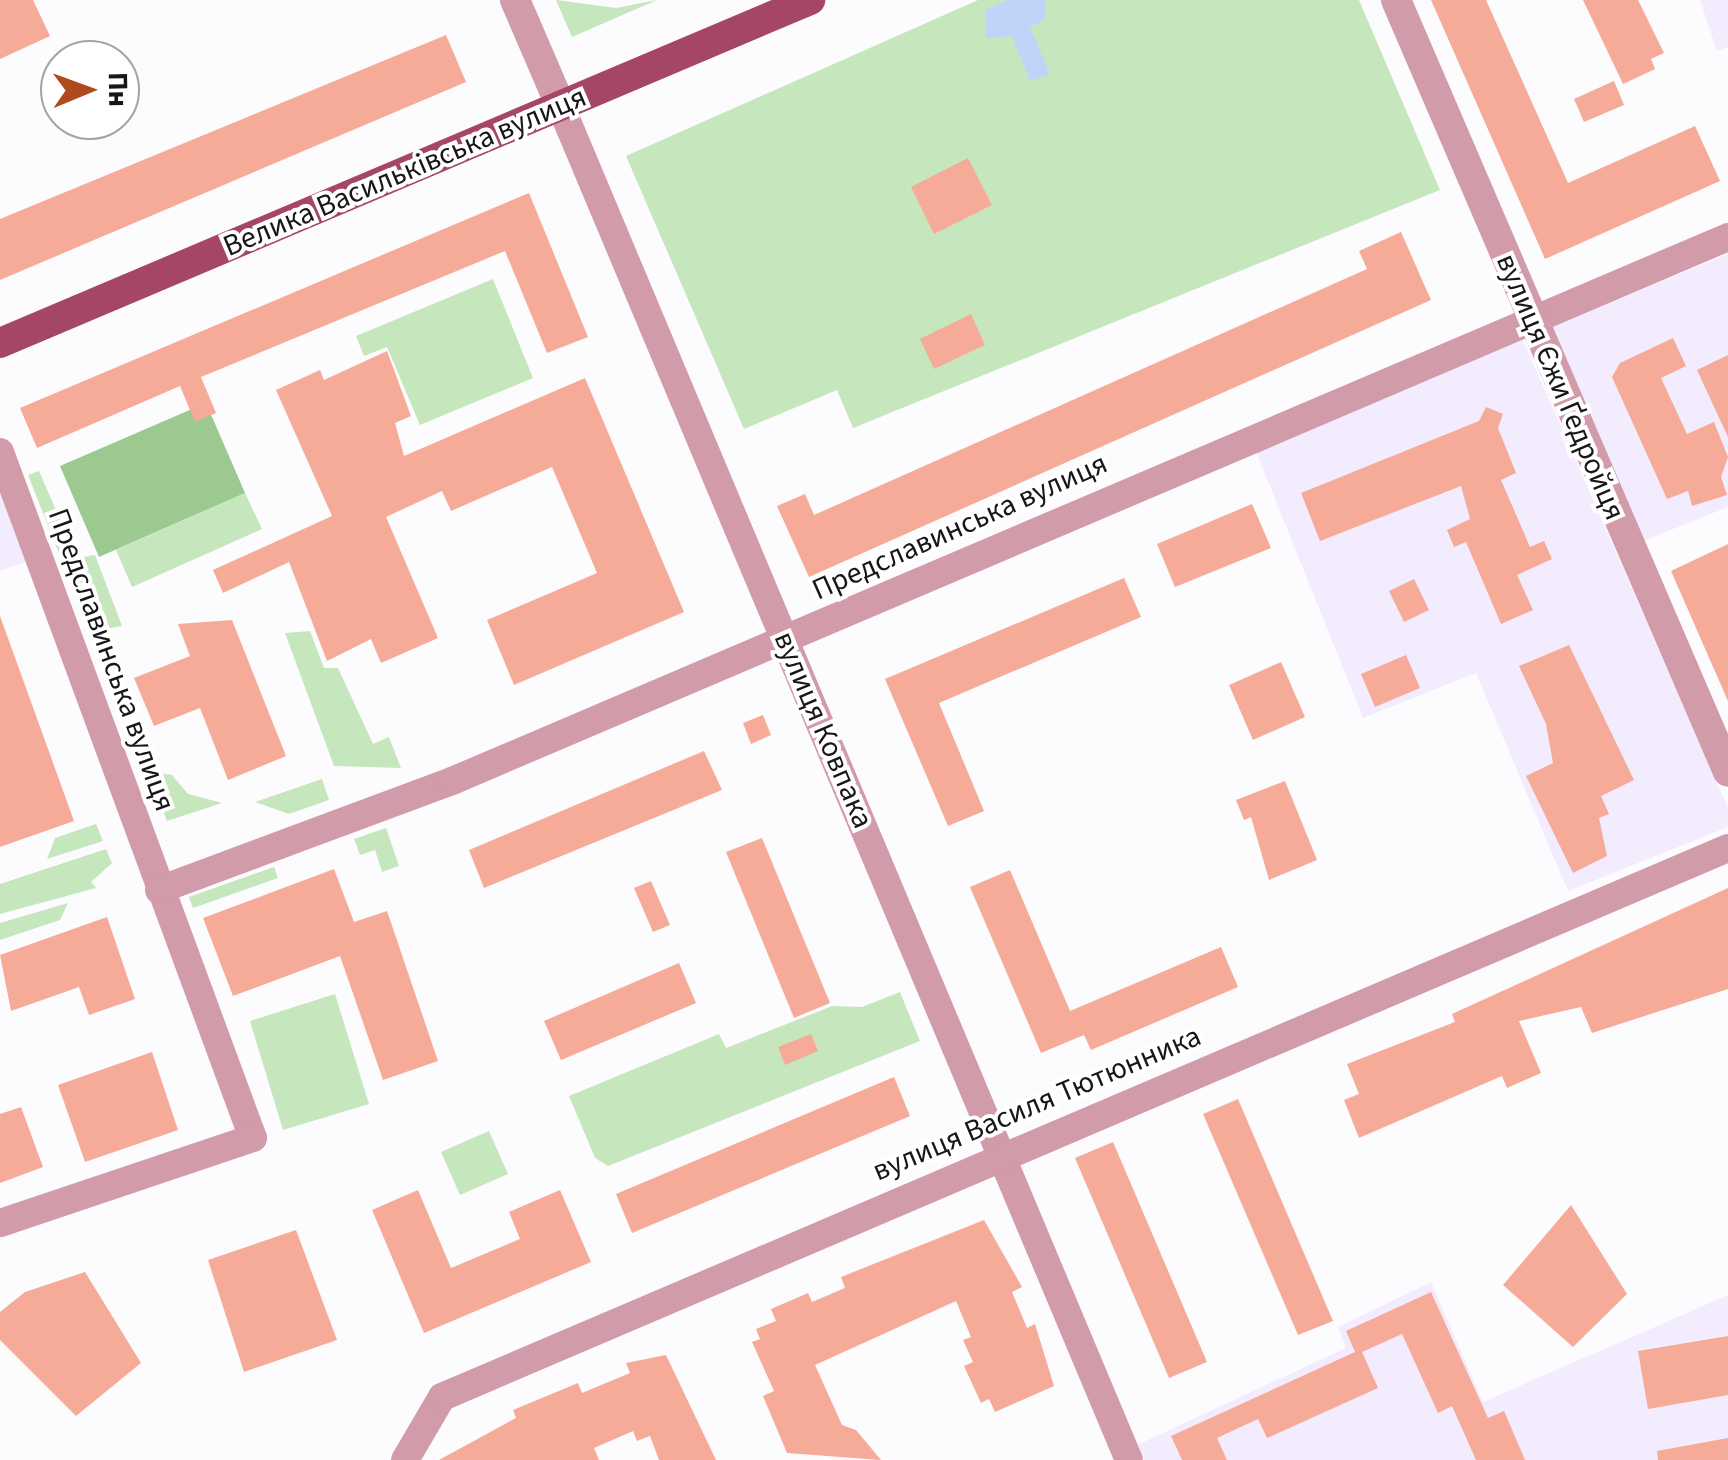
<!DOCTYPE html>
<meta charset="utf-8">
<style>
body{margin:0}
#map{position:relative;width:1728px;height:1460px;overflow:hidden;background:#fcfbfe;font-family:"Source Sans 3",sans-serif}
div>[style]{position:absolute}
.built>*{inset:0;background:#f3ecfe}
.green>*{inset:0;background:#c6e7be}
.forest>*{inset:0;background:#9bc990}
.water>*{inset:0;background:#c0d4f9}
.building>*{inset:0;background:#f5ab97}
.minor>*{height:28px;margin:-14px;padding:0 14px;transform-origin:14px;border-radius:14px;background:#d29ba9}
.tertiary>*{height:30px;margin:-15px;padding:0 15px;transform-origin:15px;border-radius:15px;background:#d29ba9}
.primary>*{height:30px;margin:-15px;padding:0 15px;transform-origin:15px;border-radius:15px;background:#a64665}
span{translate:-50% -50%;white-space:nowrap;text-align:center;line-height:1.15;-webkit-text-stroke:8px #fff;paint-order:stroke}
.street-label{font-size:30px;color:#18161b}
.north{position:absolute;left:40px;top:40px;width:100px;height:100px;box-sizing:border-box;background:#fff;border:2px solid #a3a2a4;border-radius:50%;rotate:89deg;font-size:28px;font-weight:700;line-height:40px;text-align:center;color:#18161b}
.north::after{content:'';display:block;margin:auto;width:35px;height:45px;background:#af4a1e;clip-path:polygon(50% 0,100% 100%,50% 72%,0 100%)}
</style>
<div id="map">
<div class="built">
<i style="clip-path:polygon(1700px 0,1728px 0,1728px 47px,1717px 51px)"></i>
<i style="clip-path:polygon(1728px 254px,1728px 507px,1638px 543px,1552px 326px)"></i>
<i style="clip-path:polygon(1522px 338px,1728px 808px,1728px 827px,1568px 891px,1476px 673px,1363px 718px,1255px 449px)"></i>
<i style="clip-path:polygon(0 478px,30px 560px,0 571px)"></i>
<i style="clip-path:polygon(1431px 1282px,1483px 1402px,1728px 1295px,1728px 1460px,1144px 1460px,1137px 1445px,1346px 1348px,1338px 1327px)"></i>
</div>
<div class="green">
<i style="clip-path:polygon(556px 0,616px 8px,657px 0,572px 37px)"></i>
<i style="clip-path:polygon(978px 0,1359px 0,1440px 190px,853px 428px,837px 390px,744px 429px,626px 156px)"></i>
<i style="clip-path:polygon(493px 279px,533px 378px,420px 425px,387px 347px,364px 356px,356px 336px)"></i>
<i style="clip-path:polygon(39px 471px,77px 558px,95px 555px,122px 626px,90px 632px,28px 475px)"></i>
<i style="clip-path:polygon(245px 493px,262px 529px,132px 587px,116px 550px)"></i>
<i style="clip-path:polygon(310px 631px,324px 668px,338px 668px,373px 744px,389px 737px,401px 768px,334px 766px,285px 633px)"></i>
<i style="clip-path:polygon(149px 771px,172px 775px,188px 794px,222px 803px,167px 821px)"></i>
<i style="clip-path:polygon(322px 779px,329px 800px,289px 814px,255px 802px)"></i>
<i style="clip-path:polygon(96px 824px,103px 841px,47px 859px,55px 838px)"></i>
<i style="clip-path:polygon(386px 828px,399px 866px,382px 872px,375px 850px,360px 855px,354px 839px)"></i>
<i style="clip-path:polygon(106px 849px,112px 863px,91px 882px,96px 888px,0 914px,0 884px)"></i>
<i style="clip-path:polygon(274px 867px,278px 878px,193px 908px,189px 897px)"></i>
<i style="clip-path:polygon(68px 903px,60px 920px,0 940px,0 923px)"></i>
<i style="clip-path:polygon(900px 992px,920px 1041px,608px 1166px,595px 1158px,569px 1096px,719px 1034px,726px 1048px,832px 1006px,862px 1007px)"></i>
<i style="clip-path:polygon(335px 994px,369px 1104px,283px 1130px,250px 1021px)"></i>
<i style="clip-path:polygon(489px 1131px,508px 1174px,460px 1195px,441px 1152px)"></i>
</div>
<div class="forest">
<i style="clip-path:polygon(206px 403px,245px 493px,99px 557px,60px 466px)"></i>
</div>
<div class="water">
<i style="clip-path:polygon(1008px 0,1046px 0,1044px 21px,1030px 27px,1050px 74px,1030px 81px,1012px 36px,985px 38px,986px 10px)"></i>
</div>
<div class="building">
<i style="clip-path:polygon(0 0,33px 0,50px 36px,0 59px)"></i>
<i style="clip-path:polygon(1431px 0,1486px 0,1568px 183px,1695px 126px,1720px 181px,1545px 259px)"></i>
<i style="clip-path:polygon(1583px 0,1638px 0,1664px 53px,1651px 59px,1655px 69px,1623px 84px)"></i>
<i style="clip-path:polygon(446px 35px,466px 82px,0 280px,0 219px)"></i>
<i style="clip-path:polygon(1614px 81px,1624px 105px,1584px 122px,1574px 99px)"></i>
<i style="clip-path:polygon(968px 158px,992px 205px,934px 234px,911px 187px)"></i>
<i style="clip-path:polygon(529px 193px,588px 337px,547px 353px,505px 251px,201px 377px,216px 413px,195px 422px,180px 386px,37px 448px,20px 408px)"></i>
<i style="clip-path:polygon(1401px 232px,1431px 300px,809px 577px,777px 506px,805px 494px,814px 515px,1367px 269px,1359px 251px)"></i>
<i style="clip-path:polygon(971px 314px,985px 345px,934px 369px,920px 339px)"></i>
<i style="clip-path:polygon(1673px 338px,1686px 366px,1661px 378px,1687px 434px,1714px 422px,1728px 457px,1721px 477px,1727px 495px,1692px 506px,1688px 491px,1667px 499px,1612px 377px,1620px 363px)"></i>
<i style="clip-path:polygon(387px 351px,411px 416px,395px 423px,404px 456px,585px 378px,684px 612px,514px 685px,487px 620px,597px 573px,552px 467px,451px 511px,442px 491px,386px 517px,438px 638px,381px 663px,371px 639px,327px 661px,289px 562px,223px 593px,213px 570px,332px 516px,276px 390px,320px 370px,324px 380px)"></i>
<i style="clip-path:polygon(1728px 355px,1728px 437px,1697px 370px)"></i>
<i style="clip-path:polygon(1486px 407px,1503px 414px,1498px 428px,1516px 473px,1501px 480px,1530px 547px,1544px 541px,1552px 559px,1517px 575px,1533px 610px,1501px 624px,1466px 542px,1454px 547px,1447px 530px,1470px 519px,1461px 486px,1320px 541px,1301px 493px,1479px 421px)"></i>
<i style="clip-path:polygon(1252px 504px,1271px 548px,1175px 587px,1157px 544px)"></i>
<i style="clip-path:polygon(1728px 544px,1728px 701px,1671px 571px)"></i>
<i style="clip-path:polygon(1124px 578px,1141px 617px,939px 703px,984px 811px,948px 826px,885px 679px)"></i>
<i style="clip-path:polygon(1414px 579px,1429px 610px,1404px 622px,1389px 591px)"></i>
<i style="clip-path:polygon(0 616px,74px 821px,0 847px)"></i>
<i style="clip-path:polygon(232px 620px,286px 756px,228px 780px,200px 708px,154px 726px,134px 678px,190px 656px,178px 624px)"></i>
<i style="clip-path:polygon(1569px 645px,1634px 780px,1601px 796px,1609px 814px,1599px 818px,1607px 856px,1573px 873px,1526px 776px,1553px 763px,1546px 724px,1519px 666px)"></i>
<i style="clip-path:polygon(1406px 655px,1420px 688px,1375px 707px,1361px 674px)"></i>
<i style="clip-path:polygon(1281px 662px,1305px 717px,1253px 740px,1229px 685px)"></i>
<i style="clip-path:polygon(763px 715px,771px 735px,751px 744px,743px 723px)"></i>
<i style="clip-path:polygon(704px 751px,722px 790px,484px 888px,469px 850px)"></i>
<i style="clip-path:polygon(1285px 781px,1317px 860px,1269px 880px,1251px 817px,1244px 820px,1236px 800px)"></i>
<i style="clip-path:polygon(762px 838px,830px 1003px,794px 1018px,726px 852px)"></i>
<i style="clip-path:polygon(334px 869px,354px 922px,387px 911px,438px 1061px,383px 1080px,340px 956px,233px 996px,203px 918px)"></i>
<i style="clip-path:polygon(1010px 870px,1070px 1011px,1221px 947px,1238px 987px,1091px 1050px,1084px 1035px,1041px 1053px,970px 887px)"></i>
<i style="clip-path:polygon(651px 881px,670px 925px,653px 932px,634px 888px)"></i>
<i style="clip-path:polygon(1728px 888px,1728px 989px,1592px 1033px,1581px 1007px,1519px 1021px,1541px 1073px,1507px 1088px,1502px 1076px,1359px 1138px,1344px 1100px,1359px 1094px,1347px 1064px,1455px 1022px,1452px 1014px)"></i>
<i style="clip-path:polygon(107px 917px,135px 999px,89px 1015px,79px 987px,11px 1011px,0 955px)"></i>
<i style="clip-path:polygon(679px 963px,696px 1003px,561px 1060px,544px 1021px)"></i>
<i style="clip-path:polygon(811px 1034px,818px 1051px,785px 1065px,778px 1047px)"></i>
<i style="clip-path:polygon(152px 1052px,178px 1130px,85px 1162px,58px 1085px)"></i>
<i style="clip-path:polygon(894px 1077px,910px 1116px,632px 1233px,616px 1194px)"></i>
<i style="clip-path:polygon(1238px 1099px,1333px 1321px,1298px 1335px,1203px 1114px)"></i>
<i style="clip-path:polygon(21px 1107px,43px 1167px,0 1183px,0 1114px)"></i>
<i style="clip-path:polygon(1113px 1142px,1207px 1362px,1169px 1378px,1075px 1158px)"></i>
<i style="clip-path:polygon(418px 1190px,451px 1268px,520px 1239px,509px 1212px,560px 1190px,591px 1262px,424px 1333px,372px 1210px)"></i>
<i style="clip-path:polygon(1571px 1205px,1627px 1294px,1573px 1347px,1503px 1285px)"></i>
<i style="clip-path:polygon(984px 1220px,1022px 1287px,1012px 1292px,1027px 1328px,1035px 1324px,1054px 1386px,995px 1412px,989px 1399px,981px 1403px,964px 1366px,973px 1362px,963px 1340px,971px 1337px,956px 1301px,815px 1365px,842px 1425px,856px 1430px,881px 1460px,787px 1453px,763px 1396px,774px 1391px,752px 1342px,760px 1339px,756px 1329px,776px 1321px,771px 1309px,808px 1293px,812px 1302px,845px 1288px,841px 1277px)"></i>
<i style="clip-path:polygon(296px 1230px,337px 1340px,244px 1372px,208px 1260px)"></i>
<i style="clip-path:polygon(85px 1272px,141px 1363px,76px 1416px,0 1340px,0 1312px,25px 1292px)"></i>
<i style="clip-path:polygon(1431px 1292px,1488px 1418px,1504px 1411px,1525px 1460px,1476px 1460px,1452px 1406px,1438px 1413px,1402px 1334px,1362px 1352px,1378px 1388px,1267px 1438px,1258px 1419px,1217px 1438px,1227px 1460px,1182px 1460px,1171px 1436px,1355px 1352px,1346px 1331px)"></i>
<i style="clip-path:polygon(1728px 1336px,1728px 1395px,1648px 1409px,1638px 1351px)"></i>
<i style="clip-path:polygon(666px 1355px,716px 1460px,659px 1460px,650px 1436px,637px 1441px,633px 1431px,594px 1448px,599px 1460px,439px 1460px,516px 1418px,513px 1410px,578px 1383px,582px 1393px,630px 1373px,626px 1363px)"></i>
<i style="clip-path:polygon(1728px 1438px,1728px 1460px,1658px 1460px,1657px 1451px)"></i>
</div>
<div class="minor">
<i style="left:561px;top:107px;width:1467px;rotate:67.23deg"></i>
<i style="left:0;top:452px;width:731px;rotate:69.76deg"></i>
<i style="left:253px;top:1138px;width:267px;rotate:161.4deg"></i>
<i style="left:159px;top:890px;width:313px;rotate:-20.4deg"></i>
<i style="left:452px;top:781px;width:1387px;rotate:-23.09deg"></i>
<i style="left:405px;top:1460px;width:73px;rotate:-59.6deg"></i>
<i style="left:442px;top:1397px;width:1398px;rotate:-23.12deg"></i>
</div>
<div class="tertiary">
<i style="left:515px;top:0;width:116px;rotate:66.7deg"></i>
<i style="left:1396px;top:0;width:840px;rotate:66.73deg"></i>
</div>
<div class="primary">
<i style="left:0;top:343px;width:880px;rotate:-22.95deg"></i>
</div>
<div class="street-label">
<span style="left:405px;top:172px;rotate:-23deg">Велика Васильківська вулиця</span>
<span style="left:1560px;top:387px;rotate:67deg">вулиця Єжи Ґедройця</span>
<span style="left:960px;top:527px;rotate:-24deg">Предславинська вулиця</span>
<span style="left:111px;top:660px;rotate:70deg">Предславинська вулиця</span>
<span style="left:823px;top:730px;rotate:67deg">вулиця Ковпака</span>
<span style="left:1037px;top:1104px;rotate:-23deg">вулиця Василя Тютюнника</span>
</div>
<div class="north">Пн</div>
</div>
